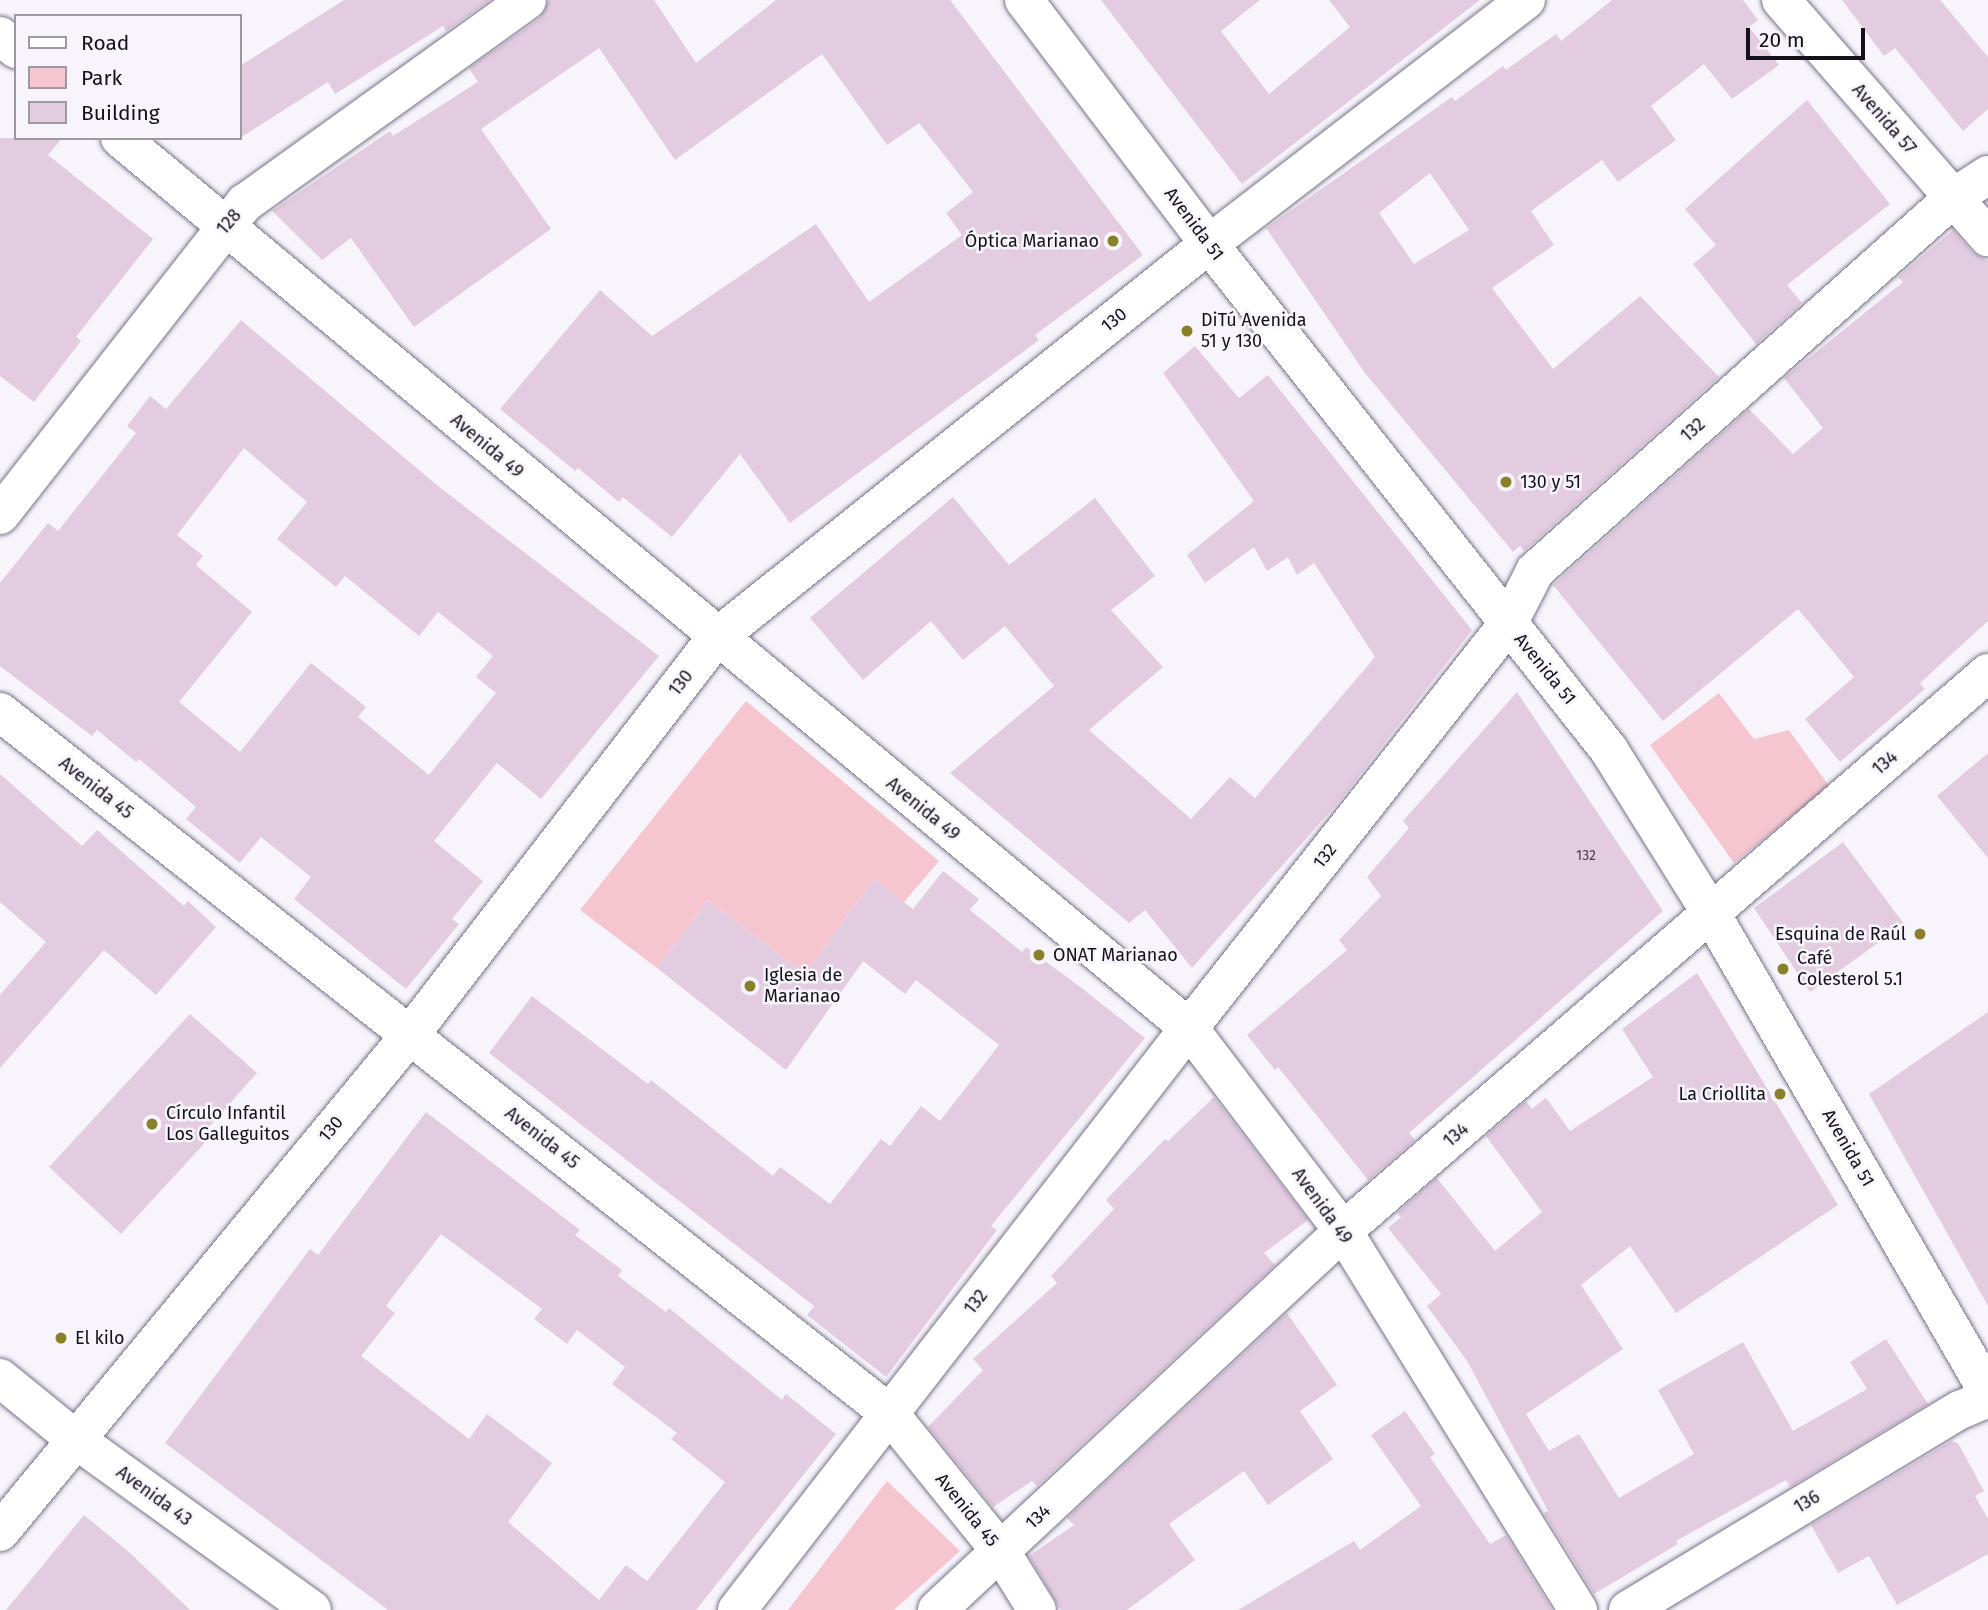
<!DOCTYPE html>
<meta charset="utf-8">
<style>
body{margin:0}
#map{position:relative;width:1988px;height:1610px;overflow:hidden;background:#f7f5fb;font-family:"Fira Sans",sans-serif}
div>[style]{position:absolute}
.green>*{inset:0;background:#f5c6d0}
.building>*{inset:0;background:#e3cce0}
.roads{filter:drop-shadow(0 0 2px #79728a) drop-shadow(0 0 2px #79728a)}
.minor>*{height:38px;margin:-19px;padding:0 19px;transform-origin:19px;border-radius:19px;background:#fff}
.tertiary>*{height:38px;margin:-19px;padding:0 19px;transform-origin:19px;border-radius:19px;background:#fff}
.primary>*{height:38px;margin:-19px;padding:0 19px;transform-origin:19px;border-radius:19px;background:#fff}
.dots>*{width:19px;height:19px;translate:-50% -50%;box-sizing:border-box;border:4px solid #f7f5fb;border-radius:50%}
span{translate:-50% -50%;white-space:nowrap;text-align:center;line-height:1.15;-webkit-text-stroke:5px #f7f5fb;paint-order:stroke}
.number-label{font-size:14px;color:#48404c}
.number-label span{-webkit-text-stroke-width:0}
.street-label{font-size:18px;color:#14111a}
.poi-label{font-size:18px;color:#14111a}
.right{translate:-100% -50%;text-align:right}
.left{translate:0 -50%;text-align:left}
.legend{position:absolute;left:14px;top:14px;width:228px;height:126px;box-sizing:border-box;background:#f7f5fb;border:2px solid #9c9aa1;margin:0;padding:9px 12px;list-style:none;font-size:21px;color:#14111a}
.legend li{display:flex;align-items:center;gap:14px;height:35px}
.legend b{width:35px;border:2px solid #9c9aa1}
.scale{position:absolute;left:1746px;top:28px;width:119px;height:32px;box-sizing:border-box;border:4px solid #14111a;border-top:0;padding-left:9px;font-size:21px;line-height:24px;white-space:nowrap;color:#14111a;-webkit-text-stroke:5px #f7f5fb;paint-order:stroke}
</style>
<div id="map">
<div class="green">
<i style="clip-path:polygon(1719px 693px,1754px 739px,1789px 730px,1829px 786px,1734px 863px,1650px 745px)"></i>
<i style="clip-path:polygon(746px 701px,939px 861px,904px 902px,874px 879px,805px 974px,708px 900px,657px 968px,580px 910px)"></i>
<i style="clip-path:polygon(887px 1481px,960px 1551px,894px 1610px,788px 1610px)"></i>
</div>
<div class="building">
<i style="clip-path:polygon(344px 0,490px 0,446px 31px,443px 26px,335px 94px,328px 82px,240px 138px,240px 66px)"></i>
<i style="clip-path:polygon(549px 0,654px 0,696px 63px,776px 0,950px 0,1143px 255px,1035px 335px,1039px 340px,790px 523px,740px 454px,672px 537px,623px 497px,619px 502px,578px 468px,575px 471px,500px 409px,600px 290px,652px 336px,816px 224px,869px 302px,962px 235px,946px 213px,973px 192px,919px 123px,887px 145px,822px 54px,675px 160px,599px 48px,481px 129px,551px 229px,414px 327px,351px 238px,322px 260px,272px 211px,390px 131px,393px 136px,478px 82px,469px 68px,540px 18px)"></i>
<i style="clip-path:polygon(1101px 0,1260px 0,1221px 31px,1269px 94px,1350px 27px,1329px 0,1480px 0,1242px 184px)"></i>
<i style="clip-path:polygon(evenodd,1612px 0,1743px 0,1758px 20px,1749px 27px,1779px 65px,1732px 99px,1704px 64px,1651px 106px,1676px 140px,1618px 182px,1602px 160px,1531px 211px,1554px 245px,1492px 288px,1553px 369px,1640px 296px,1719px 377px,1524px 551px,1520px 546px,1513px 552px,1365px 373px,1266px 228px,1452px 97px,1455px 101px,1503px 66px,1506px 70px,1556px 34px,1561px 41px,1612px 0,1430px 173px,1469px 230px,1414px 264px,1379px 213px,1430px 173px)"></i>
<i style="clip-path:polygon(1842px 0,1940px 0,1988px 57px,1988px 109px,1963px 131px,1895px 48px,1884px 56px)"></i>
<i style="clip-path:polygon(1807px 100px,1890px 204px,1787px 285px,1802px 303px,1756px 344px,1693px 264px,1716px 245px,1685px 209px)"></i>
<i style="clip-path:polygon(0 138px,62px 138px,48px 155px,153px 239px,76px 337px,81px 341px,34px 402px,0 376px)"></i>
<i style="clip-path:polygon(1953px 230px,1972px 252px,1988px 261px,1988px 621px,1920px 683px,1925px 689px,1840px 762px,1805px 719px,1854px 677px,1798px 609px,1663px 721px,1553px 585px,1749px 409px,1793px 454px,1823px 428px,1784px 378px,1903px 282px,1898px 277px)"></i>
<i style="clip-path:polygon(evenodd,241px 320px,438px 486px,659px 656px,541px 799px,497px 763px,434px 841px,483px 881px,452px 919px,459px 924px,406px 989px,294px 899px,311px 877px,261px 837px,240px 863px,186px 819px,196px 807px,139px 759px,136px 762px,97px 730px,92px 736px,0 666px,0 583px,48px 523px,58px 531px,136px 433px,127px 426px,150px 396px,166px 409px,241px 320px,244px 448px,307px 502px,277px 539px,336px 587px,345px 576px,419px 636px,438px 612px,493px 656px,476px 677px,496px 693px,429px 775px,358px 717px,366px 707px,311px 663px,240px 752px,179px 702px,252px 612px,196px 565px,203px 556px,177px 535px,244px 448px)"></i>
<i style="clip-path:polygon(1195px 346px,1239px 398px,1268px 375px,1472px 630px,1341px 799px,1192px 968px,1145px 910px,1129px 923px,950px 773px,1054px 686px,1005px 626px,963px 660px,931px 621px,863px 680px,810px 618px,953px 497px,1009px 565px,1095px 498px,1155px 576px,1111px 610px,1163px 667px,1089px 730px,1191px 819px,1230px 777px,1255px 798px,1375px 657px,1314px 563px,1297px 575px,1288px 557px,1267px 571px,1254px 547px,1205px 583px,1187px 555px,1254px 501px,1163px 373px)"></i>
<i style="clip-path:polygon(1517px 692px,1663px 911px,1409px 1133px,1415px 1140px,1368px 1180px,1278px 1067px,1275px 1070px,1247px 1035px,1347px 950px,1339px 940px,1381px 896px,1367px 877px,1409px 828px,1403px 821px)"></i>
<i style="clip-path:polygon(1988px 753px,1988px 858px,1937px 796px)"></i>
<i style="clip-path:polygon(0 774px,82px 846px,97px 830px,184px 906px,188px 901px,216px 927px,156px 995px,104px 950px,0 1068px,0 995px,46px 942px,0 902px)"></i>
<i style="clip-path:polygon(1843px 842px,1904px 924px,1810px 992px,1754px 908px)"></i>
<i style="clip-path:polygon(943px 871px,979px 899px,970px 910px,1022px 952px,1026px 947px,1079px 986px,1145px 1038px,991px 1226px,997px 1230px,886px 1377px,807px 1315px,814px 1306px,489px 1053px,532px 996px,648px 1084px,651px 1080px,773px 1176px,780px 1167px,830px 1204px,881px 1139px,890px 1146px,921px 1106px,940px 1121px,999px 1045px,916px 980px,905px 994px,863px 961px,786px 1070px,657px 968px,708px 900px,805px 974px,874px 879px,913px 909px)"></i>
<i style="clip-path:polygon(1697px 973px,1838px 1205px,1676px 1313px,1630px 1246px,1581px 1285px,1623px 1349px,1526px 1414px,1549px 1451px,1579px 1434px,1619px 1498px,1694px 1454px,1658px 1390px,1743px 1342px,1793px 1431px,1867px 1389px,1850px 1362px,1886px 1339px,1928px 1404px,1790px 1487px,1786px 1480px,1676px 1541px,1678px 1544px,1594px 1594px,1544px 1513px,1548px 1511px,1467px 1361px,1427px 1306px,1441px 1294px,1388px 1228px,1401px 1217px,1397px 1213px,1437px 1178px,1495px 1251px,1542px 1212px,1486px 1136px,1526px 1101px,1532px 1109px,1546px 1098px,1570px 1131px,1653px 1077px,1622px 1029px)"></i>
<i style="clip-path:polygon(1988px 1012px,1988px 1306px,1869px 1094px)"></i>
<i style="clip-path:polygon(190px 1014px,257px 1073px,208px 1128px,214px 1133px,121px 1234px,49px 1167px)"></i>
<i style="clip-path:polygon(1214px 1097px,1308px 1220px,1264px 1253px,1275px 1265px,1037px 1486px,1032px 1481px,993px 1507px,928px 1427px,983px 1370px,973px 1359px,1057px 1283px,1051px 1276px,1114px 1209px,1106px 1200px,1165px 1139px,1168px 1141px)"></i>
<i style="clip-path:polygon(evenodd,426px 1112px,580px 1230px,575px 1235px,622px 1270px,618px 1276px,666px 1312px,669px 1308px,782px 1400px,786px 1394px,836px 1434px,696px 1610px,388px 1610px,165px 1443px,310px 1249px,318px 1255px,426px 1112px,441px 1234px,542px 1309px,534px 1319px,567px 1344px,577px 1330px,625px 1367px,612px 1384px,677px 1433px,671px 1439px,725px 1482px,647px 1581px,626px 1565px,599px 1600px,508px 1522px,552px 1463px,487px 1414px,469px 1439px,361px 1356px,395px 1313px,386px 1306px,441px 1234px)"></i>
<i style="clip-path:polygon(1287px 1313px,1337px 1385px,1300px 1411px,1333px 1459px,1268px 1505px,1244px 1471px,1169px 1524px,1195px 1560px,1127px 1610px,1061px 1610px,1029px 1556px,1074px 1525px,1067px 1518px)"></i>
<i style="clip-path:polygon(1405px 1411px,1435px 1454px,1430px 1457px,1490px 1544px,1506px 1535px,1552px 1610px,1238px 1610px,1354px 1541px,1360px 1550px,1421px 1506px,1371px 1435px)"></i>
<i style="clip-path:polygon(1951px 1441px,1958px 1443px,1984px 1491px,1975px 1496px,1988px 1519px,1988px 1554px,1897px 1605px,1869px 1556px,1838px 1573px,1811px 1525px)"></i>
<i style="clip-path:polygon(84px 1515px,130px 1553px,190px 1610px,6px 1610px)"></i>
</div>
<div class="roads">
<div class="minor">
<i style="left:0;top:515px;width:397px;rotate:-51.9deg"></i>
<i style="left:245px;top:203px;width:347px;rotate:-35.7deg"></i>
<i style="left:1508px;top:624px;width:59px;rotate:-63deg"></i>
<i style="left:1535px;top:571px;width:560px;rotate:-41.74deg"></i>
<i style="left:1953px;top:198px;width:42px;rotate:-33.3deg"></i>
<i style="left:0;top:712px;width:1132px;rotate:38.26deg"></i>
<i style="left:889px;top:1413px;width:179px;rotate:51.1deg"></i>
<i style="left:1001px;top:1552px;width:68px;rotate:58.2deg"></i>
<i style="left:0;top:1378px;width:97px;rotate:39.1deg"></i>
<i style="left:75px;top:1439px;width:292px;rotate:35.8deg"></i>
<i style="left:737px;top:1610px;width:737px;rotate:-52.17deg"></i>
<i style="left:1189px;top:1028px;width:255px;rotate:52.8deg"></i>
<i style="left:1343px;top:1231px;width:446px;rotate:58.2deg"></i>
<i style="left:937px;top:1610px;width:555px;rotate:-43.03deg"></i>
<i style="left:1343px;top:1231px;width:853px;rotate:-40.86deg"></i>
<i style="left:1628px;top:1610px;width:388px;rotate:-31.1deg"></i>
<i style="left:1960px;top:1410px;width:30px;rotate:-23deg"></i>
</div>
<div class="tertiary">
<i style="left:1781px;top:0;width:315px;rotate:48.9deg"></i>
<i style="left:0;top:36px;width:21px;rotate:39deg"></i>
<i style="left:120px;top:138px;width:1391px;rotate:39.78deg"></i>
<i style="left:1189px;top:1028px;width:515px;rotate:-51.71deg"></i>
<i style="left:0;top:1532px;width:644px;rotate:-50.48deg"></i>
<i style="left:410px;top:1035px;width:501px;rotate:-52.38deg"></i>
<i style="left:716px;top:638px;width:631px;rotate:-38.63deg"></i>
<i style="left:1209px;top:244px;width:400px;rotate:-37.6deg"></i>
</div>
<div class="primary">
<i style="left:1024px;top:0;width:306px;rotate:52.8deg"></i>
<i style="left:1209px;top:244px;width:645px;rotate:51.67deg"></i>
<i style="left:1609px;top:750px;width:195px;rotate:58deg"></i>
<i style="left:1712px;top:915px;width:551px;rotate:59.95deg"></i>
</div>
</div>
<div class="dots">
<i style="left:1113px;top:241px;background:#888129"></i>
<i style="left:1187px;top:331px;background:#888129"></i>
<i style="left:1506px;top:482px;background:#888129"></i>
<i style="left:1920px;top:934px;background:#888129"></i>
<i style="left:1039px;top:955px;background:#888129"></i>
<i style="left:1783px;top:969px;background:#888129"></i>
<i style="left:750px;top:986px;background:#888129"></i>
<i style="left:1780px;top:1094px;background:#888129"></i>
<i style="left:152px;top:1124px;background:#888129"></i>
<i style="left:61px;top:1338px;background:#888129"></i>
</div>
<div class="number-label">
<span style="left:1586px;top:856px">132</span>
</div>
<div class="street-label">
<span style="left:1884px;top:119px;rotate:49deg">Avenida 57</span>
<span style="left:229px;top:222px;rotate:-49deg">128</span>
<span style="left:1194px;top:224px;rotate:53deg">Avenida 51</span>
<span style="left:1114px;top:320px;rotate:-39deg">130</span>
<span style="left:1693px;top:430px;rotate:-42deg">132</span>
<span style="left:487px;top:446px;rotate:40deg">Avenida 49</span>
<span style="left:1545px;top:669px;rotate:51deg">Avenida 51</span>
<span style="left:681px;top:683px;rotate:-52deg">130</span>
<span style="left:1885px;top:763px;rotate:-41deg">134</span>
<span style="left:96px;top:788px;rotate:38deg">Avenida 45</span>
<span style="left:923px;top:809px;rotate:39deg">Avenida 49</span>
<span style="left:1325px;top:856px;rotate:-52deg">132</span>
<span style="left:331px;top:1129px;rotate:-50deg">130</span>
<span style="left:1456px;top:1135px;rotate:-41deg">134</span>
<span style="left:542px;top:1138px;rotate:38deg">Avenida 45</span>
<span style="left:1848px;top:1148px;rotate:60deg">Avenida 51</span>
<span style="left:1322px;top:1206px;rotate:54deg">Avenida 49</span>
<span style="left:976px;top:1302px;rotate:-52deg">132</span>
<span style="left:154px;top:1496px;rotate:36deg">Avenida 43</span>
<span style="left:1807px;top:1502px;rotate:-31deg">136</span>
<span style="left:967px;top:1510px;rotate:51deg">Avenida 45</span>
<span style="left:1038px;top:1517px;rotate:-43deg">134</span>
</div>
<div class="poi-label">
<span class="right" style="left:1099px;top:241px">Óptica Marianao</span>
<span class="left" style="left:1201px;top:331px">DiTú Avenida<br>51 y 130</span>
<span class="left" style="left:1520px;top:482px">130 y 51</span>
<span class="right" style="left:1906px;top:934px">Esquina de Raúl</span>
<span class="left" style="left:1053px;top:955px">ONAT Marianao</span>
<span class="left" style="left:1797px;top:969px">Café<br>Colesterol 5.1</span>
<span class="left" style="left:764px;top:986px">Iglesia de<br>Marianao</span>
<span class="right" style="left:1766px;top:1094px">La Criollita</span>
<span class="left" style="left:166px;top:1124px">Círculo Infantil<br>Los Galleguitos</span>
<span class="left" style="left:75px;top:1338px">El kilo</span>
</div>
<ul class="legend">
<li><b style="height:9px;background:#fff"></b>Road</li>
<li><b style="height:19px;background:#f5c6d0"></b>Park</li>
<li><b style="height:19px;background:#e3cce0"></b>Building</li>
</ul>
<div class="scale">20 m</div>
</div>
